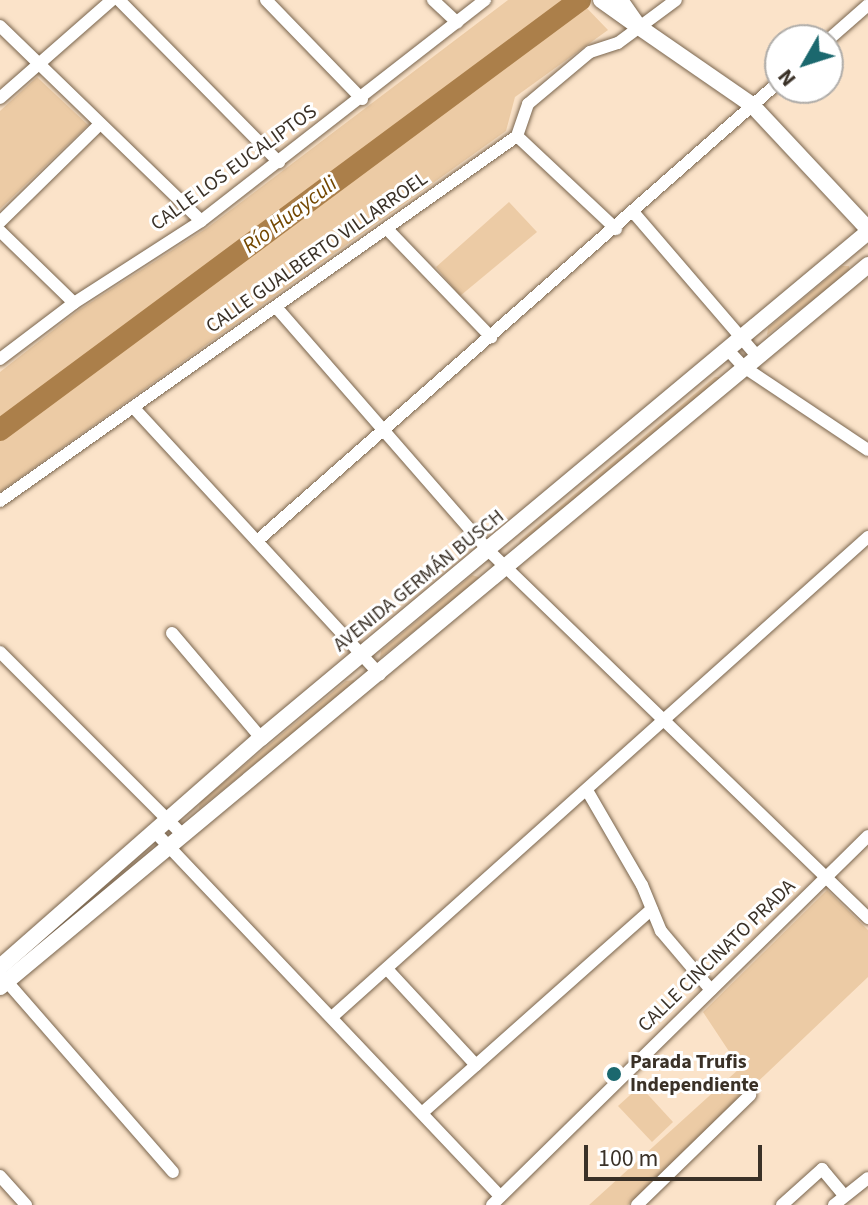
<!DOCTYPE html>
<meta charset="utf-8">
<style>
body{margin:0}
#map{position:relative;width:868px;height:1205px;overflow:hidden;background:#fbe3c9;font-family:"Source Sans 3",sans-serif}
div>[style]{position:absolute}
.green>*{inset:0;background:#eccba5}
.river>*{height:22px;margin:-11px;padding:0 11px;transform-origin:11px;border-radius:11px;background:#ab7f4a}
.roads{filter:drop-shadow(0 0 2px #79654e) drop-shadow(0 0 2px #79654e)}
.minor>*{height:12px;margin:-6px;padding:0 6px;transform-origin:6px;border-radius:6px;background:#fff}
.major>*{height:16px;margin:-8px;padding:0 8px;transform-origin:8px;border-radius:8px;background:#fff}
.dots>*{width:22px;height:22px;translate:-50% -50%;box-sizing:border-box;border:4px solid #fff;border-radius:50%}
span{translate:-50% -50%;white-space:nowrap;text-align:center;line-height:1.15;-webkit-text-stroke:6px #fff;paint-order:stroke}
.street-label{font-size:20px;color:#3a3127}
.poi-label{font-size:20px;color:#3a3127;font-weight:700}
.left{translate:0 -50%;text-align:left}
.water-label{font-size:22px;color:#734700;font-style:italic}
.north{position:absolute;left:764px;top:24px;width:80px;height:80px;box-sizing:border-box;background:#fff;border:2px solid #b0ada9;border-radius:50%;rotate:231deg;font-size:22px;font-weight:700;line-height:32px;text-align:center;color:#3a3127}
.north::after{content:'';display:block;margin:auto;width:28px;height:36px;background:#1b686e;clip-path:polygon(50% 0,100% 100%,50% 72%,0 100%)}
.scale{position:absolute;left:584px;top:1145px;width:178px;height:36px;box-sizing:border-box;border:4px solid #3a3127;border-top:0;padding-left:10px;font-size:24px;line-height:28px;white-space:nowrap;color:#3a3127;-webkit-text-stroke:6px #fff;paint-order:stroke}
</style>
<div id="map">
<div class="green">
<i style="clip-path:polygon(508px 0,579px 0,608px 30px,515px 97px,506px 131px,0 492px,0 372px,79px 310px,207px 228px)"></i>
<i style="clip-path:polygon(37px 77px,88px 125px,0 209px,0 111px)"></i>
<i style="clip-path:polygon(509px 202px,537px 232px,460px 296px,436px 267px)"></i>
<i style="clip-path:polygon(842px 266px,849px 266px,850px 272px,767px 335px,768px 328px)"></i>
<i style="clip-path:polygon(715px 377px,723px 377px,519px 547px,520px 540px)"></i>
<i style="clip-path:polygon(472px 575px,481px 578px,380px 658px,381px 651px)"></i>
<i style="clip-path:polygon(354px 680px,355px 683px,199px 809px,200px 802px,346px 681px)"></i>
<i style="clip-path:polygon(827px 890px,868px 930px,868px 977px,628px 1205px,589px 1205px,740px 1068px,703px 1012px)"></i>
<i style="clip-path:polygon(640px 1086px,673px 1122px,652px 1142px,618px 1106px)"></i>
</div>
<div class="river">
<i style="left:0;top:430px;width:722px;rotate:-36.55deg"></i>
</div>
<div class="roads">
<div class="minor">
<i style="left:119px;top:0;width:228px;rotate:45.4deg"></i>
<i style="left:266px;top:0;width:138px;rotate:45.9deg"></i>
<i style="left:433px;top:0;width:33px;rotate:43deg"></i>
<i style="left:0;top:26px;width:280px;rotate:44.1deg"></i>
<i style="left:828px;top:40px;width:53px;rotate:-41.2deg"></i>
<i style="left:0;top:98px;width:149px;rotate:-41.2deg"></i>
<i style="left:517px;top:136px;width:136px;rotate:43.2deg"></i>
<i style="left:634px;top:213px;width:190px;rotate:49.3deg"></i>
<i style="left:0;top:222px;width:140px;rotate:-44.4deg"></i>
<i style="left:388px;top:230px;width:149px;rotate:46.1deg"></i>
<i style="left:0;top:231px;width:103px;rotate:44.2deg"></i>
<i style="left:276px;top:307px;width:324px;rotate:48.9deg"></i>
<i style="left:489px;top:551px;width:528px;rotate:44.08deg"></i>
<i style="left:727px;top:349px;width:25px;rotate:47deg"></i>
<i style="left:744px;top:367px;width:149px;rotate:33.8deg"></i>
<i style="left:0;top:359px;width:93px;rotate:-37.1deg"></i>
<i style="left:74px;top:303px;width:151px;rotate:-32.8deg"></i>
<i style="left:201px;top:221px;width:360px;rotate:-37.9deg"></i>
<i style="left:133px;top:407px;width:364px;rotate:47.3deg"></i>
<i style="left:0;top:501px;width:633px;rotate:-35.22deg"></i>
<i style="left:517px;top:136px;width:34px;rotate:-71deg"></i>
<i style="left:528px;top:104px;width:81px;rotate:-40deg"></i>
<i style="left:590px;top:52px;width:29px;rotate:-18deg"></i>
<i style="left:618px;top:43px;width:72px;rotate:-36.6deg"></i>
<i style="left:257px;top:541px;width:697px;rotate:-41.33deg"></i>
<i style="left:172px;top:633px;width:138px;rotate:49.7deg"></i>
<i style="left:0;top:652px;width:259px;rotate:45deg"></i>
<i style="left:588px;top:792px;width:108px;rotate:59.9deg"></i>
<i style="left:642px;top:885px;width:50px;rotate:67.6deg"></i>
<i style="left:661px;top:931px;width:77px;rotate:49.7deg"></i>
<i style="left:155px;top:832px;width:502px;rotate:46.54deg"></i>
<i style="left:387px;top:969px;width:131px;rotate:47.2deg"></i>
<i style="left:2px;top:976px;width:260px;rotate:48.9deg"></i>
<i style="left:332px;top:1017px;width:720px;rotate:-41.85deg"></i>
<i style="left:422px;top:1113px;width:307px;rotate:-41.6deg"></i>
<i style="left:0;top:1176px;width:39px;rotate:48deg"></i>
<i style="left:492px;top:1205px;width:527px;rotate:-44.46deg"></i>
<i style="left:637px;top:1205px;width:158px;rotate:-44.2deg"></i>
<i style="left:782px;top:1205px;width:54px;rotate:-42deg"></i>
<i style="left:822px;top:1169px;width:35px;rotate:50deg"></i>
<i style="left:834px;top:1205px;width:43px;rotate:-38.5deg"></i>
</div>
<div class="major">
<i style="left:601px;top:0;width:47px;rotate:35.4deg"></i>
<i style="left:639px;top:27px;width:33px;rotate:-125deg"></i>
<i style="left:639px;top:27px;width:137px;rotate:34.6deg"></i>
<i style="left:752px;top:105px;width:170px;rotate:46.9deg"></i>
<i style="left:0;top:967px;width:347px;rotate:-41.3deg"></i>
<i style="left:261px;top:738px;width:790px;rotate:-39.81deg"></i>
<i style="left:0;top:987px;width:1129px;rotate:-39.75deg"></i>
</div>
</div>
<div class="dots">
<i style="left:614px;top:1074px;background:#1b686e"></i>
</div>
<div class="street-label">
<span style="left:234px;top:168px;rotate:-36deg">CALLE LOS EUCALIPTOS</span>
<span style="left:317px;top:253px;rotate:-35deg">CALLE GUALBERTO VILLARROEL</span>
<span style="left:419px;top:581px;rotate:-39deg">AVENIDA GERMÁN BUSCH</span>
<span style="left:717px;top:956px;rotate:-44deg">CALLE CINCINATO PRADA</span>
</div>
<div class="poi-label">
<span class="left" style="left:630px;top:1074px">Parada Trufis<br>Independiente</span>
</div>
<div class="water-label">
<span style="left:290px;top:215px;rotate:-37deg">Río Huayculi</span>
</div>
<div class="north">N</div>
<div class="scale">100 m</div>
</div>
